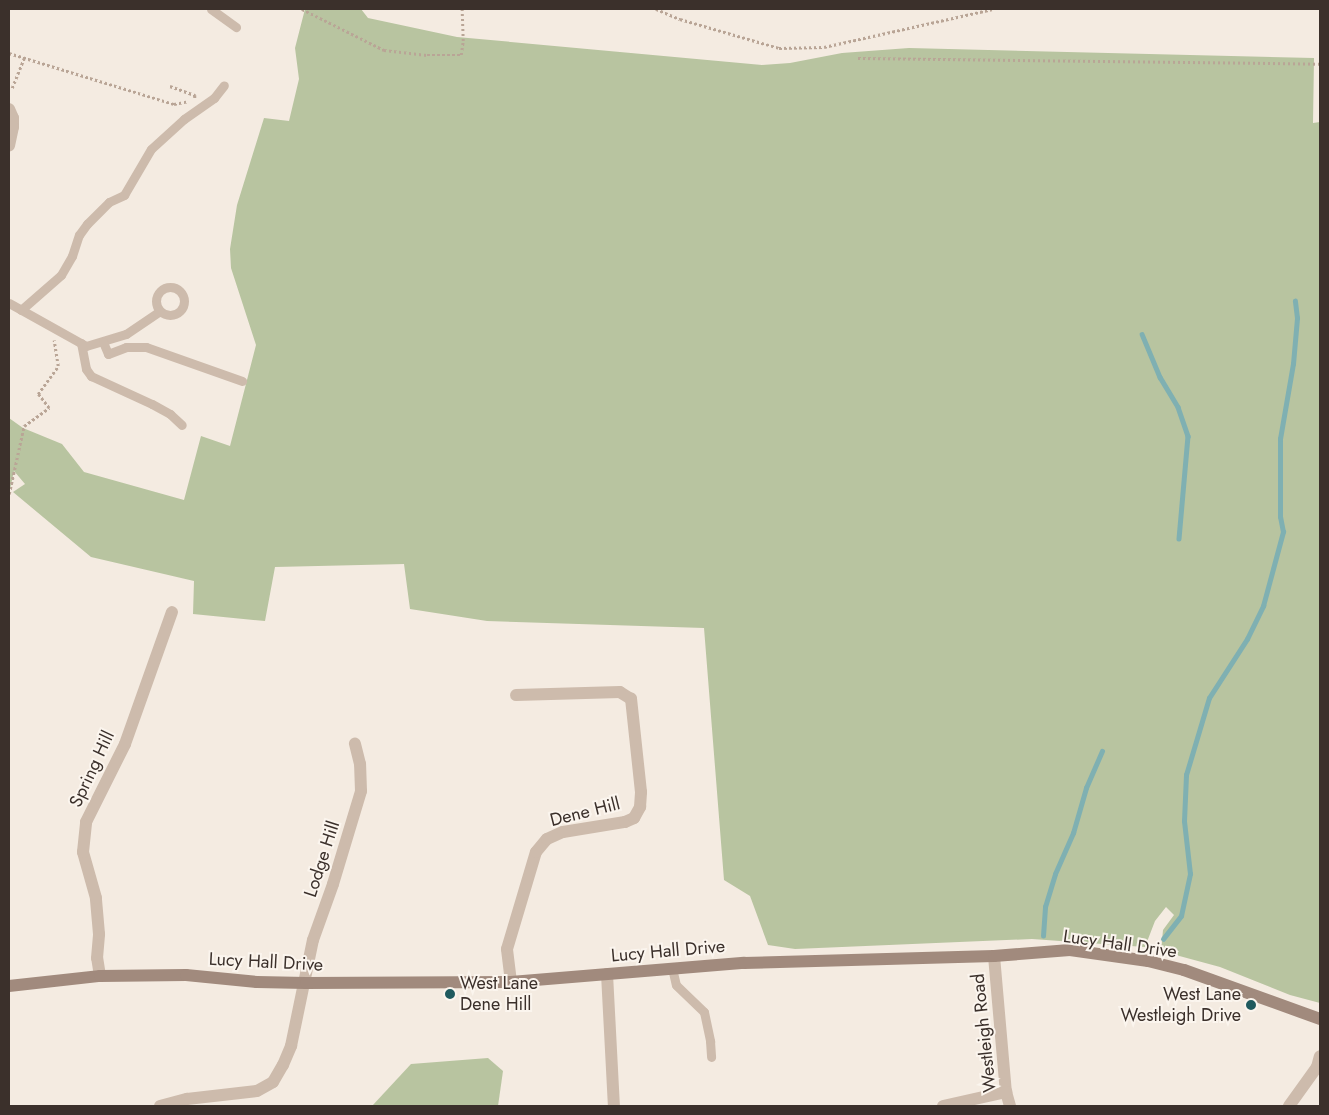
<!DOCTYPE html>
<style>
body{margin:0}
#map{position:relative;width:1329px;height:1115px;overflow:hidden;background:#f4ebe1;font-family:Jost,sans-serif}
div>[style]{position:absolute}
.green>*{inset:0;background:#b8c4a0}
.stream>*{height:4.5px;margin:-2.25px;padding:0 2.25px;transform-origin:2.25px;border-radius:2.25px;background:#7fb0b2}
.path>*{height:2.5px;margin-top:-1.25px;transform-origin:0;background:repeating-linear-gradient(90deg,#b9a596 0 2.5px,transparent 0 5px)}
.lane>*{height:9px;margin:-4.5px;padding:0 4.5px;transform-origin:4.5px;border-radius:4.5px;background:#cdbbac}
.lane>.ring{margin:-4.5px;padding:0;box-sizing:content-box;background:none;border:9px solid #cdbbac;border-radius:50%}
.street>*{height:12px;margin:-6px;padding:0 6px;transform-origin:6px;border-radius:6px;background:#cdbbac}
.secondary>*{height:12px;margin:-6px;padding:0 6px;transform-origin:6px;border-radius:6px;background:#a18a7d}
.dots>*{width:14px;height:14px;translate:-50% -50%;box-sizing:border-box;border:2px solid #fbf5ee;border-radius:50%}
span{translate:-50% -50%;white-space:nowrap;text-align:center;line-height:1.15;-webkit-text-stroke:4px #fbf5ee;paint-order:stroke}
.street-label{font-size:18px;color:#3b302b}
.poi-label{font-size:18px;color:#3b302b}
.left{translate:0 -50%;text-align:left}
.right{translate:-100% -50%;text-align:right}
.frame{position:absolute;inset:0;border:10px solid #3b302b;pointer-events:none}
</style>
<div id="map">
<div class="green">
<i style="clip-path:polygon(305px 9px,361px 9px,368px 18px,457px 37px,762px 65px,790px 63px,842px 53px,909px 48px,1314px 58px,1313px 123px,1320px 122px,1320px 1003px,1290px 995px,1220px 967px,1161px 951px,1163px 930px,1174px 915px,1166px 907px,1155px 921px,1145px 947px,1032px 939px,795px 949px,768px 945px,750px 896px,724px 880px,704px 628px,487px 621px,410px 609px,404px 564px,275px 567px,265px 621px,193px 614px,194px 581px,91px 557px,13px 492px,25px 484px,14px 471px,9px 494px,9px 418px,23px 428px,62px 444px,84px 472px,184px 500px,201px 436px,230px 446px,256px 345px,231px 268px,230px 249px,237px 205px,264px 118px,289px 121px,299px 79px,295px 48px)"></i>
<i style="clip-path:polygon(488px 1058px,503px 1071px,498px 1106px,372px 1106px,411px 1064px)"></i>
</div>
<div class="stream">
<i style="left:1142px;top:334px;width:47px;rotate:67.3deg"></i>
<i style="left:1160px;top:377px;width:35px;rotate:59deg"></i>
<i style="left:1178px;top:407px;width:31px;rotate:71deg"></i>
<i style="left:1188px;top:436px;width:103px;rotate:95deg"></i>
<i style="left:1043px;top:936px;width:29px;rotate:-86deg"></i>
<i style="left:1045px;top:907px;width:34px;rotate:-73deg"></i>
<i style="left:1055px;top:874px;width:45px;rotate:-66.3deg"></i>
<i style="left:1073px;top:833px;width:47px;rotate:-73.9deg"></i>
<i style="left:1086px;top:788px;width:40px;rotate:-66.6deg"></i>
<i style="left:1163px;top:939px;width:29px;rotate:-52deg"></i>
<i style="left:1181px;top:916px;width:43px;rotate:-77.9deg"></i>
<i style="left:1190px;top:874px;width:53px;rotate:-96.5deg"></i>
<i style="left:1184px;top:821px;width:46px;rotate:-87.5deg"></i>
<i style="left:1186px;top:775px;width:80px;rotate:-73.4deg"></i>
<i style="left:1209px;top:698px;width:70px;rotate:-57.2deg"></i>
<i style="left:1247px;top:639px;width:37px;rotate:-64deg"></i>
<i style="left:1263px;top:606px;width:77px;rotate:-74.9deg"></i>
<i style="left:1283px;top:532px;width:15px;rotate:-101deg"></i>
<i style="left:1280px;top:517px;width:78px;rotate:-90deg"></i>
<i style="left:1280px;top:439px;width:76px;rotate:-80.2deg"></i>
<i style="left:1293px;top:364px;width:46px;rotate:-85deg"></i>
<i style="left:1297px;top:318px;width:17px;rotate:-97deg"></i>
</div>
<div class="path">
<i style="left:302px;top:9px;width:92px;rotate:26.6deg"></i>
<i style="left:384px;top:50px;width:43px;rotate:6.6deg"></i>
<i style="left:427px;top:55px;width:34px"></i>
<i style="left:461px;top:55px;width:14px;rotate:-82deg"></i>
<i style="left:463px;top:41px;width:32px;rotate:-92deg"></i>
<i style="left:656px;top:9px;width:26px;rotate:23deg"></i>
<i style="left:680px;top:19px;width:103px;rotate:16.3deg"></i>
<i style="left:779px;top:48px;width:45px;rotate:-1.3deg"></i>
<i style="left:824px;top:47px;width:172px;rotate:-12.7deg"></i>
<i style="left:9px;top:53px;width:173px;rotate:17.2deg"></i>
<i style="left:174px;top:104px;width:15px;rotate:-11deg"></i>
<i style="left:858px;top:58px;width:462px;rotate:0.7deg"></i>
<i style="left:170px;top:86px;width:27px;rotate:20deg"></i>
<i style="left:195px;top:95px;width:3px;rotate:90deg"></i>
<i style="left:12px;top:88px;width:32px;rotate:-68deg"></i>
<i style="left:9px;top:494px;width:70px;rotate:-77.6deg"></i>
<i style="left:24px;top:426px;width:31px;rotate:-36deg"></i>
<i style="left:49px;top:408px;width:18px;rotate:-128deg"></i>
<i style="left:38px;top:394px;width:34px;rotate:-54deg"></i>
<i style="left:58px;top:366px;width:26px;rotate:-99deg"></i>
</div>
<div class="lane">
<i style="left:211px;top:9px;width:31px;rotate:36deg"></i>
<i class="ring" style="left:156px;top:287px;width:19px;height:19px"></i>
<i style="left:9px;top:303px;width:88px;rotate:29.2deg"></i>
<i style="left:86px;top:346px;width:42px;rotate:-16.7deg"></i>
<i style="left:126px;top:334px;width:41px;rotate:-34.1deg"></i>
<i style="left:21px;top:310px;width:53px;rotate:-41.2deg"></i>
<i style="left:61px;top:275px;width:22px;rotate:-60deg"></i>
<i style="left:72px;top:256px;width:22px;rotate:-72deg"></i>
<i style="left:79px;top:235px;width:14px;rotate:-54deg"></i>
<i style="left:87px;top:224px;width:31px;rotate:-45deg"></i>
<i style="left:109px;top:202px;width:17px;rotate:-25deg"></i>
<i style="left:124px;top:195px;width:53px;rotate:-59.6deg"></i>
<i style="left:151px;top:149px;width:45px;rotate:-42.3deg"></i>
<i style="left:184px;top:119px;width:37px;rotate:-35deg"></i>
<i style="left:214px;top:98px;width:16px;rotate:-52deg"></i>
<i style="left:103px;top:342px;width:13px;rotate:67deg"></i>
<i style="left:108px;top:354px;width:19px;rotate:-21deg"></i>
<i style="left:126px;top:347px;width:20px"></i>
<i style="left:146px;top:347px;width:102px;rotate:19.5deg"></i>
<i style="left:81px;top:343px;width:26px;rotate:79deg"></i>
<i style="left:86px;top:369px;width:9px;rotate:54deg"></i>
<i style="left:91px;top:376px;width:67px;rotate:24.7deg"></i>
<i style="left:152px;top:404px;width:21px;rotate:29deg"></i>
<i style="left:170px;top:414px;width:16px;rotate:43deg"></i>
<i style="left:672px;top:968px;width:17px;rotate:77deg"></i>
<i style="left:676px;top:985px;width:39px;rotate:44deg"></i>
<i style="left:704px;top:1012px;width:30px;rotate:78deg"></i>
<i style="left:710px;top:1041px;width:16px;rotate:86deg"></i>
</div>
<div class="street">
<i style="left:9px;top:109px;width:10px;rotate:66deg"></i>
<i style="left:13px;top:118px;width:9px;rotate:90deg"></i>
<i style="left:13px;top:127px;width:19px;rotate:102deg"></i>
<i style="left:994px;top:956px;width:137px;rotate:85deg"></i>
<i style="left:1006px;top:1092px;width:15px;rotate:74deg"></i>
<i style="left:607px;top:974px;width:132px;rotate:87deg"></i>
<i style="left:100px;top:976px;width:18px;rotate:-99deg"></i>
<i style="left:97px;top:958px;width:24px;rotate:-85deg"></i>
<i style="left:99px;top:934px;width:36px;rotate:-95deg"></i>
<i style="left:96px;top:898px;width:48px;rotate:-105.8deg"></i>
<i style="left:83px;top:852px;width:30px;rotate:-84deg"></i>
<i style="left:86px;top:822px;width:87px;rotate:-63.4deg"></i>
<i style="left:125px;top:744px;width:140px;rotate:-70.4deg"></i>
<i style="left:511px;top:982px;width:33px;rotate:-97deg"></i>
<i style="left:507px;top:949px;width:101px;rotate:-73.4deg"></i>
<i style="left:536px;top:852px;width:17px;rotate:-50deg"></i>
<i style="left:547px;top:839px;width:17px;rotate:-24deg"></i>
<i style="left:563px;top:832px;width:63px;rotate:-9.2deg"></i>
<i style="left:625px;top:822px;width:10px;rotate:-24deg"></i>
<i style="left:634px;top:818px;width:13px;rotate:-61deg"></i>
<i style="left:640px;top:807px;width:15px;rotate:-86deg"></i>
<i style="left:641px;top:792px;width:94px;rotate:-96.1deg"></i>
<i style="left:631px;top:699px;width:13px;rotate:-148deg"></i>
<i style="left:620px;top:692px;width:104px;rotate:178.3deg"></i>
<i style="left:160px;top:1106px;width:28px;rotate:-15deg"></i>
<i style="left:187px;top:1099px;width:70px;rotate:-6.5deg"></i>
<i style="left:257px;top:1091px;width:18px;rotate:-29deg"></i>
<i style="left:273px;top:1082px;width:20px;rotate:-60deg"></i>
<i style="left:283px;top:1065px;width:21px;rotate:-67deg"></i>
<i style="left:291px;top:1046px;width:108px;rotate:-78.3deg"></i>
<i style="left:313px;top:940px;width:59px;rotate:-70.3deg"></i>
<i style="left:333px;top:884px;width:97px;rotate:-73.2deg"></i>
<i style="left:361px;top:791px;width:27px;rotate:-92deg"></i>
<i style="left:360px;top:764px;width:21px;rotate:-104deg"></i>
<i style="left:943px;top:1106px;width:65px;rotate:-12.5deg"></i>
<i style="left:1289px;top:1106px;width:48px;rotate:-54.3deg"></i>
<i style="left:1317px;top:1067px;width:11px;rotate:-75deg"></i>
</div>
<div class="secondary">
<i style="left:9px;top:986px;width:92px;rotate:-6.3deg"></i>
<i style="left:100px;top:976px;width:86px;rotate:-0.7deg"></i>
<i style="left:186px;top:975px;width:71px;rotate:5.6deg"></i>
<i style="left:257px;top:982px;width:49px;rotate:1.2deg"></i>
<i style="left:306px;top:983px;width:205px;rotate:-0.3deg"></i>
<i style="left:511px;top:982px;width:234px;rotate:-4.7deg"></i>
<i style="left:744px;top:963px;width:250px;rotate:-1.6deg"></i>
<i style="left:994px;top:956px;width:76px;rotate:-4.5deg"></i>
<i style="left:1070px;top:950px;width:79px;rotate:8deg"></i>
<i style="left:1148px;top:961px;width:37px;rotate:14deg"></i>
<i style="left:1184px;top:970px;width:145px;rotate:19.8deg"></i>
</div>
<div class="dots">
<i style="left:450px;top:994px;background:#1f5a5e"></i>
<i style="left:1251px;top:1005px;background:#1f5a5e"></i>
</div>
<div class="street-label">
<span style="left:92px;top:769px;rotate:-65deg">Spring Hill</span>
<span style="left:585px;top:812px;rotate:-14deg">Dene Hill</span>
<span style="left:322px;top:859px;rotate:-72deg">Lodge Hill</span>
<span style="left:1120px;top:944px;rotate:8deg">Lucy Hall Drive</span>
<span style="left:668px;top:951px;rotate:-5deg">Lucy Hall Drive</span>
<span style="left:266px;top:962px;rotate:3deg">Lucy Hall Drive</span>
<span style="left:984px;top:1033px;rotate:-96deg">Westleigh Road</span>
</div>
<div class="poi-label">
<span class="left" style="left:460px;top:994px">West Lane<br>Dene Hill</span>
<span class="right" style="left:1241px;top:1005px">West Lane<br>Westleigh Drive</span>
</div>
<div class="frame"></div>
</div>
